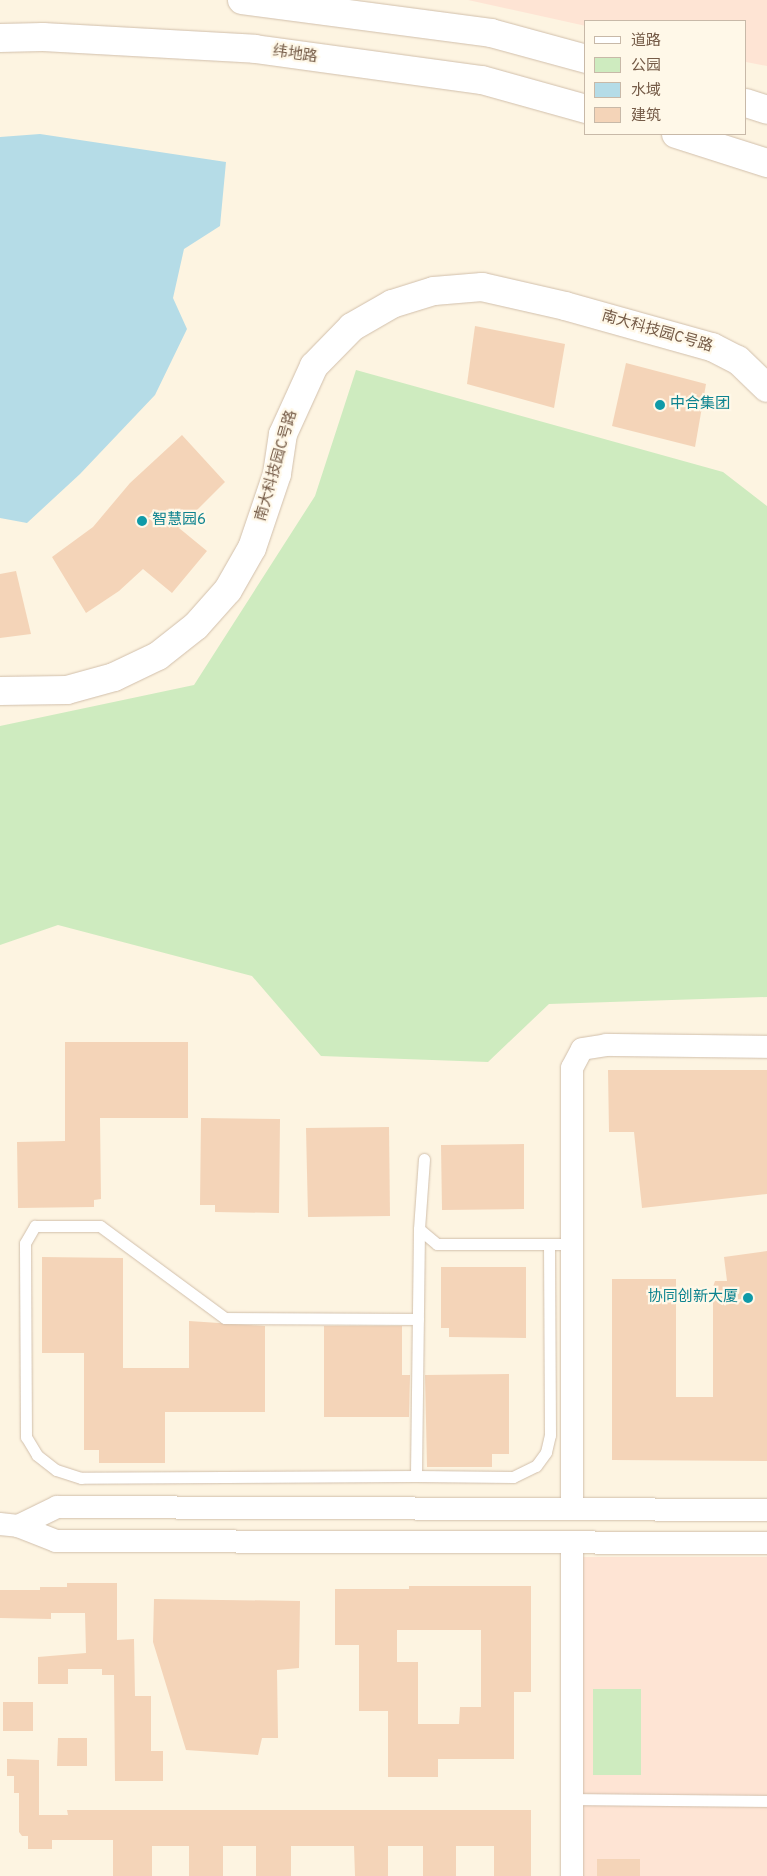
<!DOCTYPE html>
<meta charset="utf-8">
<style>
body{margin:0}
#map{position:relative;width:767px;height:1876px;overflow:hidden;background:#fdf4e1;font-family:Overpass,"Noto Sans SC",sans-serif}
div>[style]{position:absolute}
.commercial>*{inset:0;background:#fee4d4}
.green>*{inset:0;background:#ceebbf}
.water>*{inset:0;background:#b5dce7}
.building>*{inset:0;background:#f4d4b8}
.roads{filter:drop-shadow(0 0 1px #d1bfab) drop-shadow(0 0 1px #d1bfab)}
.service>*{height:11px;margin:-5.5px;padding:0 5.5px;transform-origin:5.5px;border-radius:5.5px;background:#fff}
.minor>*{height:22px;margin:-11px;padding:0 11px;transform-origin:11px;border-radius:11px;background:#fff}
.tertiary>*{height:28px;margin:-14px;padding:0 14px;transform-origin:14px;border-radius:14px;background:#fff}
.secondary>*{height:28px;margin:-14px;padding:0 14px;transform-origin:14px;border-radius:14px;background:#fff}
.dots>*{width:14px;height:14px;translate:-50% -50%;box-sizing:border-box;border:2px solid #fff8e8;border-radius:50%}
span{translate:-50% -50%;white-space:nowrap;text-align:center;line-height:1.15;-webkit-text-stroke:4.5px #fff8e8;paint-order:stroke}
.street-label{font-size:15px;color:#755b47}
.culture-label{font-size:15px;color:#0d838f}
.left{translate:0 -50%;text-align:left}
.right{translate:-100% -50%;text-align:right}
.legend{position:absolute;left:584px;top:20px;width:162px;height:115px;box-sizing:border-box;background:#fff8e8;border:1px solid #c8b9a8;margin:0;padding:6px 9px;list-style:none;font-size:15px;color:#755b47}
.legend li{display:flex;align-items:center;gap:10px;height:25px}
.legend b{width:25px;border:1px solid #c8b9a8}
</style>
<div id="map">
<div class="commercial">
<i style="clip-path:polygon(468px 0,767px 0,767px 66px,746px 62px,746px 21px,586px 21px,586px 26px)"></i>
<i style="clip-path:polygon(581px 1557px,767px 1557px,767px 1876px,581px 1876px)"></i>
</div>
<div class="green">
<i style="clip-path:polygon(356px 370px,723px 472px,767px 506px,767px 997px,549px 1004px,488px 1062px,321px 1056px,252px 976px,58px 925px,0 945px,0 726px,194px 685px,315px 496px)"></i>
<i style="clip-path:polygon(593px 1689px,641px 1689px,641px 1775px,593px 1775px)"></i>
</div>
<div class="water">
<i style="clip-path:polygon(40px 134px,226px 162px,220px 226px,184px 249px,173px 298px,187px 329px,155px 395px,80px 474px,27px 523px,0 518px,0 137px)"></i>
</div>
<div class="building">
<i style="clip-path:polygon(475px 326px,565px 344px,554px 408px,467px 384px)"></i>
<i style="clip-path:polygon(626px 363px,706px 384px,695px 447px,612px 426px)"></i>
<i style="clip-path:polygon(182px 435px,225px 482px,179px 528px,207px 551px,172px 593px,143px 569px,119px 591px,86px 613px,52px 557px,93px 527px,130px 483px)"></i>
<i style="clip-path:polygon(16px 571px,31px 634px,0 638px,0 574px)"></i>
<i style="clip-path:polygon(65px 1042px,188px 1042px,188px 1118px,100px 1118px,101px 1199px,94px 1200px,94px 1207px,18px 1208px,17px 1142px,65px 1141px)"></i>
<i style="clip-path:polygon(608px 1070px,767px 1070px,767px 1194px,642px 1208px,634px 1132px,609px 1132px)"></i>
<i style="clip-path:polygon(201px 1118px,280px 1119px,279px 1213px,215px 1212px,215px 1205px,200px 1205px)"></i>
<i style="clip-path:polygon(389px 1127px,390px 1216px,308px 1217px,306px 1128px)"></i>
<i style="clip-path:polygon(524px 1144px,524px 1209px,442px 1210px,441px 1145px)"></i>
<i style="clip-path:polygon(767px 1251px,767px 1461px,612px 1460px,612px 1279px,676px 1279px,676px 1397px,713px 1397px,713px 1287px,715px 1281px,727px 1281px,724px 1257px)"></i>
<i style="clip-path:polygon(42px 1257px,123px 1258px,123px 1368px,189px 1368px,189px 1321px,265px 1326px,265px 1412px,165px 1412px,165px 1463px,99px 1463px,99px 1450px,84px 1450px,84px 1353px,42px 1353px)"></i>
<i style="clip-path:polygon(441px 1267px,526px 1267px,526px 1338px,449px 1337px,449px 1328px,441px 1328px)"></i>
<i style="clip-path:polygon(324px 1326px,402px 1326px,402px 1375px,410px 1375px,409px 1417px,324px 1417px)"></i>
<i style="clip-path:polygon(509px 1374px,509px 1454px,492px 1454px,492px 1467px,427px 1467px,425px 1375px)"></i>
<i style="clip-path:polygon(67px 1583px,117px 1583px,117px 1640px,134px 1639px,135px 1696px,151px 1696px,151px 1751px,163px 1751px,163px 1781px,115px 1781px,114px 1675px,102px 1675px,102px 1669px,68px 1669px,68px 1684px,38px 1684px,38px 1657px,86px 1653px,85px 1613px,51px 1613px,51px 1619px,0 1618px,0 1590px,40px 1590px,40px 1587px,67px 1587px)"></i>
<i style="clip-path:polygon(evenodd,409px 1586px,531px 1586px,531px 1692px,514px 1692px,514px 1759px,438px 1759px,438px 1777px,388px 1777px,388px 1711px,359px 1711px,359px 1645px,335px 1645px,335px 1589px,409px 1589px,409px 1586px,397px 1630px,481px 1630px,481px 1707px,460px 1707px,459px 1724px,418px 1724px,418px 1662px,397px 1662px,397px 1630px)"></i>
<i style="clip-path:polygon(154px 1599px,300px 1601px,299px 1668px,277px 1670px,278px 1738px,262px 1738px,258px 1755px,186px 1750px,153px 1642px)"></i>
<i style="clip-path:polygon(3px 1702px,33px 1702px,33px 1731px,3px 1731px)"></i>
<i style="clip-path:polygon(58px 1738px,87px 1738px,87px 1766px,57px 1766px)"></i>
<i style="clip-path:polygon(7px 1759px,39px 1760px,39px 1815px,68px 1815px,67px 1810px,531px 1810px,531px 1876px,494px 1876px,494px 1846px,456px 1846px,456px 1876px,423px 1876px,423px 1846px,388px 1846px,388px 1876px,355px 1876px,354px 1846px,291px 1846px,291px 1876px,256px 1876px,256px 1846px,223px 1846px,223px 1876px,189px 1876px,189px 1846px,152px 1846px,152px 1876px,113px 1876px,113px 1840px,52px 1840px,52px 1849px,28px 1849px,28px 1836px,22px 1836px,19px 1832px,19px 1793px,14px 1793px,14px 1776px,7px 1776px)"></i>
<i style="clip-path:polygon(597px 1859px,640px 1859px,640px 1876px,597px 1876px)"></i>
</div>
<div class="roads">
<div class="service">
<i style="left:424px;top:1159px;width:70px;rotate:94.1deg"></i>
<i style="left:419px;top:1229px;width:23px;rotate:40deg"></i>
<i style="left:437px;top:1244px;width:135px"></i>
<i style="left:419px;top:1229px;width:247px;rotate:90.7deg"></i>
<i style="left:416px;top:1476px;width:97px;rotate:0.6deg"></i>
<i style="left:513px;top:1477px;width:25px;rotate:-26deg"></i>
<i style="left:536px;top:1466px;width:17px;rotate:-54deg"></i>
<i style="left:546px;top:1452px;width:17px;rotate:-77deg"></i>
<i style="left:550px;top:1435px;width:191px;rotate:-90.3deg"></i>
<i style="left:416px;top:1476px;width:335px;rotate:179.7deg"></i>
<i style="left:81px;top:1478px;width:26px;rotate:-162deg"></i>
<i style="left:56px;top:1470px;width:24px;rotate:-142deg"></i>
<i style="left:37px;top:1455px;width:21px;rotate:-121deg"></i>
<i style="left:26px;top:1437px;width:194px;rotate:-90.3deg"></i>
<i style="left:25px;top:1243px;width:20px;rotate:-60deg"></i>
<i style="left:35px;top:1226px;width:65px"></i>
<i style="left:100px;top:1226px;width:155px;rotate:36.4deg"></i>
<i style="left:225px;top:1318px;width:193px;rotate:0.3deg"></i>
<i style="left:573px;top:1799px;width:194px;rotate:0.6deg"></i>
</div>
<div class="minor">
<i style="left:572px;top:1507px;width:439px;rotate:-90deg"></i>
<i style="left:572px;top:1068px;width:21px;rotate:-62deg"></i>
<i style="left:582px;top:1049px;width:24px;rotate:-9deg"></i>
<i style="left:606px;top:1045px;width:161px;rotate:0.7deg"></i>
<i style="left:0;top:1524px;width:18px;rotate:6deg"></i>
<i style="left:18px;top:1526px;width:41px;rotate:21.5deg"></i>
<i style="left:56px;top:1541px;width:711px;rotate:0.16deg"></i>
<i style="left:18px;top:1526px;width:43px;rotate:-26deg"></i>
<i style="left:57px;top:1507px;width:710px;rotate:0.24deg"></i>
<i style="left:572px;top:1542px;width:334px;rotate:90deg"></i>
</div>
<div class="tertiary">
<i style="left:0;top:691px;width:67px;rotate:-0.9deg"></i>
<i style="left:67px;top:690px;width:49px;rotate:-15.5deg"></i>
<i style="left:114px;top:677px;width:49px;rotate:-25.5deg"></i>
<i style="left:158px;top:656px;width:48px;rotate:-38.3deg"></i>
<i style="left:196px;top:626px;width:48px;rotate:-48.4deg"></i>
<i style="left:228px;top:590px;width:48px;rotate:-60.3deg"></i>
<i style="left:252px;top:548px;width:78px;rotate:-71.3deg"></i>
<i style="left:277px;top:474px;width:40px;rotate:-81.5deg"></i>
<i style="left:283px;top:434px;width:75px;rotate:-65.5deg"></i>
<i style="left:314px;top:366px;width:54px;rotate:-45.7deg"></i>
<i style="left:352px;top:327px;width:46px;rotate:-29.9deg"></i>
<i style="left:392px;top:304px;width:44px;rotate:-17.2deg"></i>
<i style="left:434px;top:291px;width:48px;rotate:-4.8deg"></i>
<i style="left:482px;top:287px;width:85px;rotate:12.9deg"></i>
<i style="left:565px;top:306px;width:153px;rotate:15.6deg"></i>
<i style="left:712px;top:347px;width:29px;rotate:27deg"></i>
<i style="left:738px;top:360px;width:40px;rotate:44deg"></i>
</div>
<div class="secondary">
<i style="left:242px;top:0;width:251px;rotate:7.5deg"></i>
<i style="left:491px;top:33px;width:98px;rotate:15.3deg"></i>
<i style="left:0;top:38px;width:43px;rotate:-1.3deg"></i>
<i style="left:43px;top:37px;width:212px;rotate:3.2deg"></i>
<i style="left:255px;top:49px;width:229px;rotate:7.8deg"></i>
<i style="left:482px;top:80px;width:108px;rotate:15.6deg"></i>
<i style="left:746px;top:103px;width:22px;rotate:18deg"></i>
<i style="left:676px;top:134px;width:96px;rotate:17.7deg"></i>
</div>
</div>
<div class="dots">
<i style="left:660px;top:405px;background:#0f9aa8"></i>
<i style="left:142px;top:521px;background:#0f9aa8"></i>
<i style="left:748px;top:1298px;background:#0f9aa8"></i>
</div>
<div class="street-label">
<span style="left:295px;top:55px;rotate:8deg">纬地路</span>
<span style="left:657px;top:332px;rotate:16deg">南大科技园C号路</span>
<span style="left:277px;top:466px;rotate:-74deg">南大科技园C号路</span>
</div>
<div class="culture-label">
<span class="left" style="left:670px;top:405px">中合集团</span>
<span class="left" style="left:152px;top:521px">智慧园6</span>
<span class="right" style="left:738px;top:1298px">协同创新大厦</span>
</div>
<ul class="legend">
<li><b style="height:6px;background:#fff"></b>道路</li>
<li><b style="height:14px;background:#ceebbf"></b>公园</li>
<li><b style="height:14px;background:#b5dce7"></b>水域</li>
<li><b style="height:14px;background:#f4d4b8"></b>建筑</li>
</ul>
</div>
